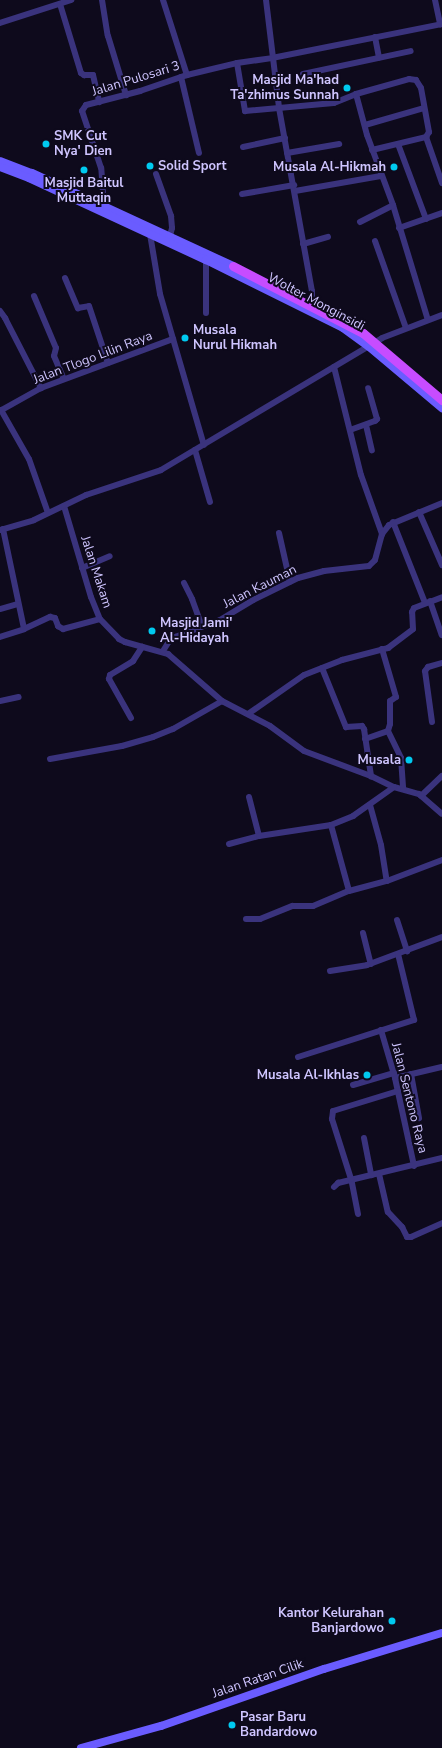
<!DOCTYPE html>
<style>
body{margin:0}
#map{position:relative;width:442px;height:1748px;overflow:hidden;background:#0e0a1c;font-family:"Nunito Sans",sans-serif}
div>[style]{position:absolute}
.street>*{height:6px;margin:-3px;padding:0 3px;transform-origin:3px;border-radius:3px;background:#3a337d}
.secondary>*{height:8px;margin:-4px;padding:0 4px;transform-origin:4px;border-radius:4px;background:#6a5cff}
.primary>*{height:9px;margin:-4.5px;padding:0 4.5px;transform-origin:4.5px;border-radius:4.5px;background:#c74cff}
.dots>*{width:11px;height:11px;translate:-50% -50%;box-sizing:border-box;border:2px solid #0e0a1c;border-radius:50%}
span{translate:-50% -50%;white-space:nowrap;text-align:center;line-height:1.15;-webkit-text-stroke:4px #0e0a1c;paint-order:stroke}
.street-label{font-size:13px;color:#cfc5ff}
.poi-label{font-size:13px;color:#cfc5ff;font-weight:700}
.right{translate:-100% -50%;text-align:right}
.left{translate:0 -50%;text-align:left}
</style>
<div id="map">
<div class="street">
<i style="left:102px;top:0;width:36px;rotate:81deg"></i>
<i style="left:108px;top:36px;width:62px;rotate:73deg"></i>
<i style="left:163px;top:0;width:79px;rotate:72.3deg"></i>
<i style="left:266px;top:0;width:109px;rotate:83.1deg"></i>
<i style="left:279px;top:108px;width:186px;rotate:79.8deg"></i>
<i style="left:312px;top:291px;width:15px;rotate:90deg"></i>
<i style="left:435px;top:0;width:25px;rotate:78deg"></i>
<i style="left:60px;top:4px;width:72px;rotate:73.1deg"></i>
<i style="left:81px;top:73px;width:4px;rotate:34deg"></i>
<i style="left:84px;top:75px;width:9px"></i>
<i style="left:93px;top:75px;width:28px;rotate:77deg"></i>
<i style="left:0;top:23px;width:75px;rotate:-17.9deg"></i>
<i style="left:375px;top:37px;width:21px;rotate:79deg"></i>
<i style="left:237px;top:63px;width:49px;rotate:80.5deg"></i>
<i style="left:245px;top:111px;width:89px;rotate:-5.1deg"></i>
<i style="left:334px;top:103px;width:24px;rotate:-22deg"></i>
<i style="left:356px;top:94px;width:55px;rotate:-15.8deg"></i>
<i style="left:409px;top:79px;width:7px;rotate:8deg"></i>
<i style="left:416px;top:80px;width:9px;rotate:58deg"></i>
<i style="left:421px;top:88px;width:45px;rotate:79.7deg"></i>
<i style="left:429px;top:132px;width:6px;rotate:121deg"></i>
<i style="left:426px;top:137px;width:49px;rotate:70.8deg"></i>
<i style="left:303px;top:74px;width:110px;rotate:-12deg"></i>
<i style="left:181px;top:77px;width:78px;rotate:76.7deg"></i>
<i style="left:356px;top:94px;width:42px;rotate:75deg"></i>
<i style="left:367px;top:135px;width:75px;rotate:69.6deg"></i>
<i style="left:393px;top:205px;width:120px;rotate:73.1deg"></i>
<i style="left:365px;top:125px;width:61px;rotate:-16.1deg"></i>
<i style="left:398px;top:144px;width:80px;rotate:69.5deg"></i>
<i style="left:243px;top:147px;width:43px;rotate:-12.1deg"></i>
<i style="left:372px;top:150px;width:56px;rotate:-13.5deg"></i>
<i style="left:287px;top:153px;width:53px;rotate:-9.8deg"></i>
<i style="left:156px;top:174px;width:45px;rotate:70.3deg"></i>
<i style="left:171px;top:216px;width:12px;rotate:85deg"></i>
<i style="left:172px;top:228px;width:8px;rotate:104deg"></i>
<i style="left:295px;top:191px;width:87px;rotate:-9.9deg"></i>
<i style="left:242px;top:194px;width:53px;rotate:-9.8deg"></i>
<i style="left:104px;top:207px;width:39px;rotate:-94deg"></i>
<i style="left:101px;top:168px;width:60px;rotate:-108.4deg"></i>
<i style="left:82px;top:111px;width:7px;rotate:-56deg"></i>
<i style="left:86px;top:105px;width:56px;rotate:-14.5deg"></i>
<i style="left:140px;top:91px;width:50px;rotate:-18.8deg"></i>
<i style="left:187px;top:75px;width:51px;rotate:-13.5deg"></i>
<i style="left:237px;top:63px;width:35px;rotate:-8deg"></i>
<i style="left:272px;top:58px;width:173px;rotate:-11.3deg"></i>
<i style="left:360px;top:222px;width:37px;rotate:-27deg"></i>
<i style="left:399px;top:228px;width:46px;rotate:-19.2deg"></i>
<i style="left:150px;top:234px;width:61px;rotate:80.5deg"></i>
<i style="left:160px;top:294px;width:157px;rotate:73.8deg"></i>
<i style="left:375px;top:241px;width:92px;rotate:70.4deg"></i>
<i style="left:303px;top:244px;width:26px;rotate:-16deg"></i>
<i style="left:65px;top:278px;width:33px;rotate:67deg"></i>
<i style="left:78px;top:308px;width:11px;rotate:-10deg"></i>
<i style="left:89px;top:306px;width:60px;rotate:71.6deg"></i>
<i style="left:34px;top:296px;width:56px;rotate:67.1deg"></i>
<i style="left:56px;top:348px;width:8px;rotate:104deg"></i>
<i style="left:54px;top:356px;width:25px;rotate:67deg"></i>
<i style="left:0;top:311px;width:9px;rotate:54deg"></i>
<i style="left:5px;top:318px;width:79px;rotate:62.8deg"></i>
<i style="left:206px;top:313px;width:53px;rotate:-90deg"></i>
<i style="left:334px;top:367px;width:111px;rotate:76deg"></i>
<i style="left:361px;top:475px;width:63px;rotate:70.4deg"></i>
<i style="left:1px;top:410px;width:56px;rotate:60.3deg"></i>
<i style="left:29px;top:459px;width:57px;rotate:70.6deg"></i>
<i style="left:0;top:411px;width:47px;rotate:-29.3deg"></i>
<i style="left:41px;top:388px;width:141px;rotate:-20.4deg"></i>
<i style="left:366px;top:425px;width:26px;rotate:77deg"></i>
<i style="left:350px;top:430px;width:27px;rotate:-20deg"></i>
<i style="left:375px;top:421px;width:3px;rotate:-45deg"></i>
<i style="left:377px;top:419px;width:32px;rotate:-106deg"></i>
<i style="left:195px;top:450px;width:54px;rotate:73.9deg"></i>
<i style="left:64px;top:506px;width:95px;rotate:73.5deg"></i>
<i style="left:91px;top:597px;width:24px;rotate:68deg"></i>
<i style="left:100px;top:619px;width:28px;rotate:46deg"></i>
<i style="left:119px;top:639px;width:7px;rotate:27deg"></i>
<i style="left:125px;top:642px;width:45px;rotate:15.6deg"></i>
<i style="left:168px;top:654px;width:72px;rotate:41deg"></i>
<i style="left:222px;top:701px;width:54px;rotate:27.5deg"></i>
<i style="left:270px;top:726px;width:42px;rotate:36.3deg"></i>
<i style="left:304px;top:751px;width:72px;rotate:20.5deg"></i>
<i style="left:371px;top:776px;width:25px;rotate:26deg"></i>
<i style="left:394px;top:787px;width:26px;rotate:16deg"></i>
<i style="left:419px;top:794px;width:30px;rotate:41deg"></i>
<i style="left:419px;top:512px;width:58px;rotate:66.5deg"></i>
<i style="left:393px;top:522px;width:87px;rotate:68.4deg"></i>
<i style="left:3px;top:529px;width:102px;rotate:78.1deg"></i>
<i style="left:0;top:530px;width:35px;rotate:-16deg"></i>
<i style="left:34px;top:520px;width:58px;rotate:-25.7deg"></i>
<i style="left:86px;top:495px;width:79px;rotate:-18.4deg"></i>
<i style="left:161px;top:470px;width:257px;rotate:-30.8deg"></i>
<i style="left:382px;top:338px;width:64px;rotate:-21deg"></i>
<i style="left:279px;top:533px;width:50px;rotate:77.3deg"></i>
<i style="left:82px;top:568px;width:30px;rotate:-23deg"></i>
<i style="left:184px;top:583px;width:18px;rotate:63deg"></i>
<i style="left:192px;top:599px;width:29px;rotate:70deg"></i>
<i style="left:430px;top:601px;width:36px;rotate:71deg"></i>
<i style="left:0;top:609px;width:18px;rotate:-16deg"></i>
<i style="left:0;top:637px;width:25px;rotate:-18deg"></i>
<i style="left:24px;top:629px;width:29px;rotate:-25deg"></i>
<i style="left:50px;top:617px;width:5px;rotate:11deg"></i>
<i style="left:55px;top:618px;width:9px;rotate:69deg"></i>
<i style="left:58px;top:626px;width:6px;rotate:31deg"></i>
<i style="left:63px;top:629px;width:38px;rotate:-15deg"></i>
<i style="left:382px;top:649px;width:50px;rotate:73.7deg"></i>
<i style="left:396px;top:697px;width:7px;rotate:146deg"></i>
<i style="left:390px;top:701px;width:23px;rotate:90deg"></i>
<i style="left:390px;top:724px;width:7px;rotate:106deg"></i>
<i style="left:388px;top:731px;width:30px;rotate:64deg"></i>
<i style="left:401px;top:758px;width:31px;rotate:86deg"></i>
<i style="left:163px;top:651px;width:13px;rotate:-58deg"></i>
<i style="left:170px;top:640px;width:6px;rotate:-31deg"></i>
<i style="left:175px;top:637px;width:48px;rotate:-20.7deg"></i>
<i style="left:220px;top:620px;width:39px;rotate:-31deg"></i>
<i style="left:253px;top:600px;width:50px;rotate:-26.1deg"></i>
<i style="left:298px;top:578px;width:27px;rotate:-15deg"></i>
<i style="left:324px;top:571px;width:45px;rotate:-6.3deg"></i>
<i style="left:369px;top:566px;width:8px;rotate:-45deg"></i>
<i style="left:375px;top:560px;width:27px;rotate:-75deg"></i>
<i style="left:382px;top:534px;width:11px;rotate:-52deg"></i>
<i style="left:389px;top:525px;width:57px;rotate:-22.5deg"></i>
<i style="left:322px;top:668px;width:64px;rotate:67.9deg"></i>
<i style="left:346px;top:727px;width:16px;rotate:-4deg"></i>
<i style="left:362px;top:726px;width:4px;rotate:56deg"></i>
<i style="left:364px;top:729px;width:48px;rotate:81.5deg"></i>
<i style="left:0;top:701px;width:19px;rotate:-12deg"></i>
<i style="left:248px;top:714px;width:68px;rotate:-34.9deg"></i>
<i style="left:304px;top:675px;width:41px;rotate:-21.5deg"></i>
<i style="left:342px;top:660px;width:48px;rotate:-14.6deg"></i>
<i style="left:388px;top:648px;width:31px;rotate:-37deg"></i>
<i style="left:413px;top:629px;width:17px;rotate:-93deg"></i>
<i style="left:412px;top:612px;width:4px;rotate:-63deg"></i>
<i style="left:414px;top:608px;width:30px;rotate:-21deg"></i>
<i style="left:131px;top:718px;width:45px;rotate:-119.4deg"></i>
<i style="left:109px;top:679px;width:4px;rotate:-76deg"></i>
<i style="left:110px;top:675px;width:27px;rotate:-31deg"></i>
<i style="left:133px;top:661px;width:17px;rotate:-57deg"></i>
<i style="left:432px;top:722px;width:51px;rotate:-97.8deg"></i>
<i style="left:425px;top:671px;width:5px;rotate:-53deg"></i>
<i style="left:428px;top:667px;width:15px;rotate:-16deg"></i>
<i style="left:365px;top:739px;width:24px;rotate:-19deg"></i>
<i style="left:50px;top:759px;width:73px;rotate:-10.2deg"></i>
<i style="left:122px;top:746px;width:32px;rotate:-16deg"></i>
<i style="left:153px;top:737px;width:22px;rotate:-22deg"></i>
<i style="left:173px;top:729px;width:56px;rotate:-29.7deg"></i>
<i style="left:421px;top:796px;width:29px;rotate:-44deg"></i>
<i style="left:249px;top:797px;width:40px;rotate:75.6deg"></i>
<i style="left:370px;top:805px;width:41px;rotate:74.6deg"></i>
<i style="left:381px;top:845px;width:36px;rotate:81deg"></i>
<i style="left:331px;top:825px;width:68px;rotate:74.7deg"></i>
<i style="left:229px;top:844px;width:31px;rotate:-15deg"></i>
<i style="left:259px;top:836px;width:73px;rotate:-8.7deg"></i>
<i style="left:331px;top:825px;width:24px;rotate:-22deg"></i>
<i style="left:353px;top:816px;width:50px;rotate:-35.3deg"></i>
<i style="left:246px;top:919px;width:14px"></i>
<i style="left:260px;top:919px;width:35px;rotate:-22deg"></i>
<i style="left:293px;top:906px;width:20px"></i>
<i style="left:313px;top:906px;width:39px;rotate:-23deg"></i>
<i style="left:349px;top:891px;width:39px;rotate:-15deg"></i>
<i style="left:387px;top:881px;width:59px;rotate:-20.9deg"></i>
<i style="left:397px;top:920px;width:33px;rotate:72deg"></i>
<i style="left:363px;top:933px;width:32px;rotate:76deg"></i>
<i style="left:330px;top:971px;width:37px;rotate:-9deg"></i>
<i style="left:367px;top:965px;width:80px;rotate:-20.5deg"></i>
<i style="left:381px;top:1030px;width:50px;rotate:73.7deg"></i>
<i style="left:395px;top:1078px;width:90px;rotate:77.8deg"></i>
<i style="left:298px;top:1057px;width:122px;rotate:-17.7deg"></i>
<i style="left:414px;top:1020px;width:68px;rotate:-103.6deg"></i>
<i style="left:411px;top:1074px;width:45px;rotate:79.7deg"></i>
<i style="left:395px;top:1078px;width:48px;rotate:-13.2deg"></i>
<i style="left:353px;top:1085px;width:43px;rotate:-16.3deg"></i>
<i style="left:364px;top:1138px;width:38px;rotate:79deg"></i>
<i style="left:379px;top:1174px;width:39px;rotate:77deg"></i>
<i style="left:388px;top:1212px;width:21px;rotate:47deg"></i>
<i style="left:402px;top:1227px;width:11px;rotate:63deg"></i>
<i style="left:407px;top:1237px;width:4px"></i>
<i style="left:411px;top:1237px;width:34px;rotate:-24deg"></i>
<i style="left:334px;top:1187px;width:6px;rotate:-45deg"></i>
<i style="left:338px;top:1183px;width:107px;rotate:-13.5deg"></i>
<i style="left:358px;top:1214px;width:36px;rotate:-101deg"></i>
<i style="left:351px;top:1179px;width:63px;rotate:-107.6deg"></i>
<i style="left:332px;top:1119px;width:8px;rotate:-83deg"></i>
<i style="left:333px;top:1111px;width:68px;rotate:-17.1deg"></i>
</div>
<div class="secondary">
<i style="left:0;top:161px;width:34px;rotate:21deg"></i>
<i style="left:32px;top:173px;width:221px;rotate:24.8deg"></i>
<i style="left:0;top:167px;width:31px;rotate:21deg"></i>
<i style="left:29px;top:178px;width:195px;rotate:24.9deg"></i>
<i style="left:206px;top:260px;width:153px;rotate:26.4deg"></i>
<i style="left:343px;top:328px;width:31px;rotate:36deg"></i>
<i style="left:368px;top:346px;width:97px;rotate:40deg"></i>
<i style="left:81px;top:1748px;width:83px;rotate:-15.4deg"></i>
<i style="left:161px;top:1726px;width:173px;rotate:-19.3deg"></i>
<i style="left:324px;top:1669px;width:123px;rotate:-17deg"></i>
</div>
<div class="primary">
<i style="left:233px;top:266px;width:146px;rotate:27.3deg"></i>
<i style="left:363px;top:333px;width:104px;rotate:40.3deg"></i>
</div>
<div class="dots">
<i style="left:347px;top:88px;background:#00caf0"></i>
<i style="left:46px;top:144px;background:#00caf0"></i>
<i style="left:150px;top:166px;background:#00caf0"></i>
<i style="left:394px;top:167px;background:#00caf0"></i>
<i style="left:84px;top:170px;background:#00caf0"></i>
<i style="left:185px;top:338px;background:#00caf0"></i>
<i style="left:152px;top:631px;background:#00caf0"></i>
<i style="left:409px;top:760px;background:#00caf0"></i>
<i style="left:367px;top:1075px;background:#00caf0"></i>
<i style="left:392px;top:1621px;background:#00caf0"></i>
<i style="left:232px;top:1725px;background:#00caf0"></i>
</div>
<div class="street-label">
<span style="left:136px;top:79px;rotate:-17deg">Jalan Pulosari 3</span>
<span style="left:316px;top:302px;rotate:28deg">Wolter Monginsidi</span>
<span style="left:93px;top:358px;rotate:-21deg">Jalan Tlogo Lilin Raya</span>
<span style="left:96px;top:572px;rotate:72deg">Jalan Makam</span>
<span style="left:260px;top:587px;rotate:-27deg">Jalan Kauman</span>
<span style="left:409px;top:1098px;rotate:76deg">Jalan Sentono Raya</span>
<span style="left:258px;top:1679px;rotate:-19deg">Jalan Ratan Cilik</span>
</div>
<div class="poi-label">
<span class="right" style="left:339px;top:88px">Masjid Ma'had<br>Ta'zhimus Sunnah</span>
<span class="left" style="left:54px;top:144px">SMK Cut<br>Nya' Dien</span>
<span class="left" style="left:158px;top:166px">Solid Sport</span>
<span class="right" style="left:386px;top:167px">Musala Al-Hikmah</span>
<span style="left:84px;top:191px">Masjid Baitul<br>Muttaqin</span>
<span class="left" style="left:193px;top:338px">Musala<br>Nurul Hikmah</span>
<span class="left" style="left:160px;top:631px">Masjid Jami'<br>Al-Hidayah</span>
<span class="right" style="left:401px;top:760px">Musala</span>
<span class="right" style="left:359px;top:1075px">Musala Al-Ikhlas</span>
<span class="right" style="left:384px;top:1621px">Kantor Kelurahan<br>Banjardowo</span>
<span class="left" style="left:240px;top:1725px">Pasar Baru<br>Bandardowo</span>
</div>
</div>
